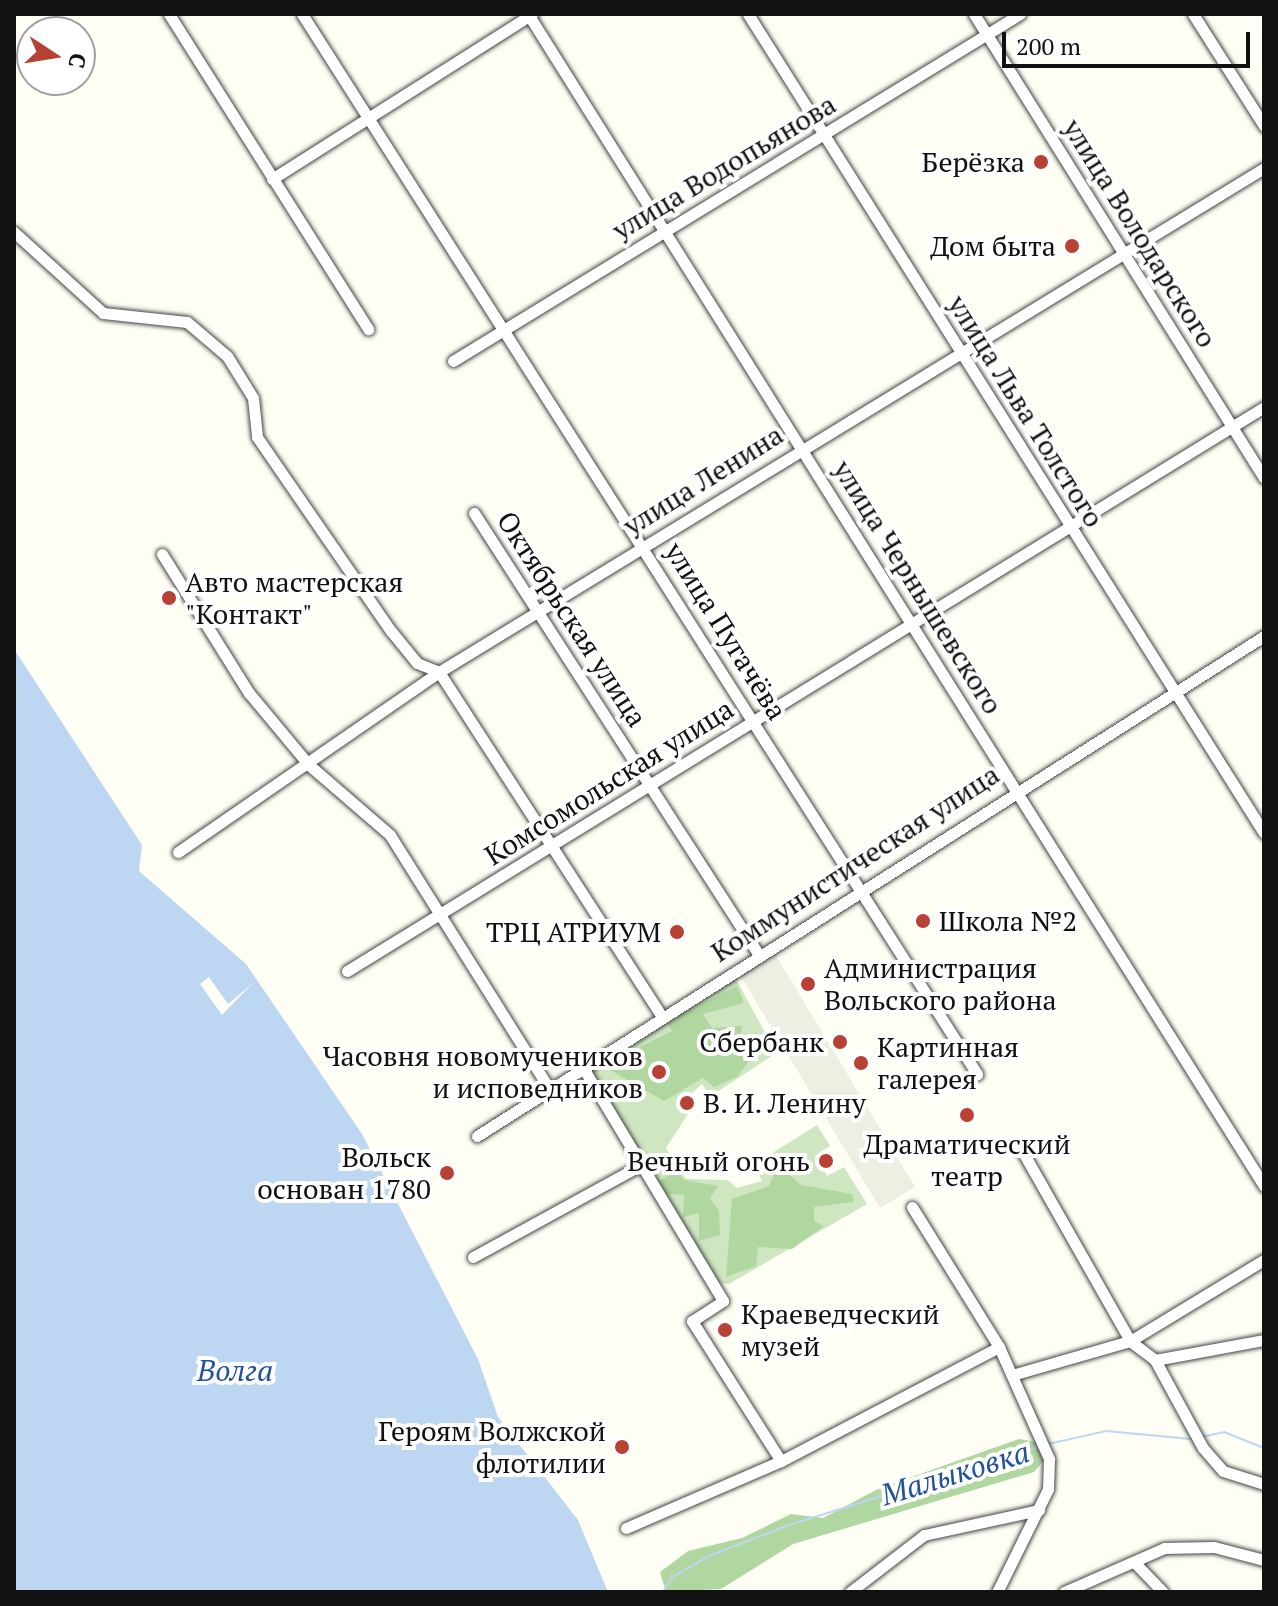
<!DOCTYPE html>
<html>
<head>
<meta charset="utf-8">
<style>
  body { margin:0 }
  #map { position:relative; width:1278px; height:1606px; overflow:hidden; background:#fefef5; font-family:"PT Serif",serif }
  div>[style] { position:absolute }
  .green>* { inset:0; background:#cee7c0 }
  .forest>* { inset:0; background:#b0d7a0 }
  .plaza>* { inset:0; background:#efeee3; transform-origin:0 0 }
  .water>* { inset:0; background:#bdd6f2 }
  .pier>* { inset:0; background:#fefef5 }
  .stream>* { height:2px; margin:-1px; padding:0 1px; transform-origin:1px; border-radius:1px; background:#bdd6f2 }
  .roads { filter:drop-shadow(0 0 2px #444) drop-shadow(0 0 2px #444) }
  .minor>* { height:11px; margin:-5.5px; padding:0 5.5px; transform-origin:5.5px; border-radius:5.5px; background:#fff }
  .dots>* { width:22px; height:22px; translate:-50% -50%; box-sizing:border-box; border:4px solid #fff; border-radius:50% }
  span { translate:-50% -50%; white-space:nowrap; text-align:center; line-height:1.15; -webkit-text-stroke:8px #fff; paint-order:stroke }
  .poi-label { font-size:28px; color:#111 }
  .right { translate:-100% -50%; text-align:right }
  .left { translate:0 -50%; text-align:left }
  .street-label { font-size:28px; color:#111 }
  .water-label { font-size:30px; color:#22529a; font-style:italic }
  .frame { position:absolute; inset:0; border:16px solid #111; pointer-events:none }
  .north { position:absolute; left:16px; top:16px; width:80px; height:80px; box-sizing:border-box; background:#fff; border:2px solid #a0a0a0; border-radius:50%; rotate:102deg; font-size:22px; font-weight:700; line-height:32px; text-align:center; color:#111 }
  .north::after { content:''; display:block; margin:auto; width:28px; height:36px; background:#b74132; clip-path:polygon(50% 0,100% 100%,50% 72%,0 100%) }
  .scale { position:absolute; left:1002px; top:32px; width:248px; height:36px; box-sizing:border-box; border:4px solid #111; border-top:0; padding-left:10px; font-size:24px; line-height:28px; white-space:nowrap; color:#111; -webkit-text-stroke:6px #fff; paint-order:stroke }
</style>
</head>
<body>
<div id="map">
  <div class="green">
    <i style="clip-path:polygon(736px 979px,776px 1053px,711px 1096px,702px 1084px,682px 1102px,688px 1114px,666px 1148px,686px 1179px,728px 1180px,737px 1188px,762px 1181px,755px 1164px,817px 1125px,830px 1146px,815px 1156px,827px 1176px,844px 1167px,867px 1204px,729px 1284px,719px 1283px,589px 1073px)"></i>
  </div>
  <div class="forest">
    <i style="clip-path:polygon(737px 986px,744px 1003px,703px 1014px,712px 1028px,742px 1026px,739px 1046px,749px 1061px,737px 1077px,714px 1087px,703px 1078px,664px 1101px,610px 1070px,611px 1062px,672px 1031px,668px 1024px,679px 1016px)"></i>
    <i style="clip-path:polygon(778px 1165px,801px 1185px,852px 1194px,854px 1202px,814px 1207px,814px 1221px,824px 1226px,792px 1249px,758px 1247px,756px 1266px,726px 1277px,732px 1199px,769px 1186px)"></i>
    <i style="clip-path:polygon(677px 1169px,684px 1180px,718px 1186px,710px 1198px,719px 1211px,720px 1235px,699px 1241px,699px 1213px,683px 1217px,684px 1195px,667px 1194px,660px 1181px)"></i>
    <i style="clip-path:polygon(1019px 1439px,1037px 1442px,1044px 1460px,1034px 1472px,793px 1544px,721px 1589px,666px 1592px,660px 1572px,688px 1551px,742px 1538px,791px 1514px,823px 1518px,878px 1489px)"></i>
  </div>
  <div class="plaza">
    <i style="left:771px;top:947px;width:280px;height:41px;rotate:59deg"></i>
  </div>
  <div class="water">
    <i style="clip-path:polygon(14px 649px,142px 845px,139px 871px,246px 964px,362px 1134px,478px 1359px,498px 1417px,578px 1520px,608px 1592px,14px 1592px)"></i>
  </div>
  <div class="pier">
    <i style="clip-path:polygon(209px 977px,228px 1004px,253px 983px,222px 1015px,200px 984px)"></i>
  </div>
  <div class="stream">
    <i style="left:1201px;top:1437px;width:24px;rotate:-12deg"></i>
    <i style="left:1224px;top:1432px;width:43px;rotate:21.8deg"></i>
    <i style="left:1048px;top:1444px;width:59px;rotate:-12.6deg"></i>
    <i style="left:1106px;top:1431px;width:85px;rotate:5.4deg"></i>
    <i style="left:663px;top:1592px;width:16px;rotate:-60deg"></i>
    <i style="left:671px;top:1578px;width:44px;rotate:-30.1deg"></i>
    <i style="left:709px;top:1556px;width:86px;rotate:-21.2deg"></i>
    <i style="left:789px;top:1525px;width:261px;rotate:-17.4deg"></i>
  </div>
  <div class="roads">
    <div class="minor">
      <i style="left:169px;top:14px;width:373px;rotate:57.7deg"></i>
      <i style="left:302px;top:14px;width:1257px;rotate:57.51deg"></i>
      <i style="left:528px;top:14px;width:1384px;rotate:57.87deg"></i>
      <i style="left:748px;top:14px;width:968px;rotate:57.79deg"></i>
      <i style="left:974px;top:14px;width:547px;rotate:57.99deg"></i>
      <i style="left:1193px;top:14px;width:133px;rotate:57.6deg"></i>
      <i style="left:272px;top:179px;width:308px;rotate:-32.4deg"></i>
      <i style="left:14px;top:232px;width:120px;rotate:42.3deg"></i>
      <i style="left:103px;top:313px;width:84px;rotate:6.1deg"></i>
      <i style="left:187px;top:322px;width:52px;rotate:40.4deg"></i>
      <i style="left:227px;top:356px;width:49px;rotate:58.2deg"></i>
      <i style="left:253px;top:398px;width:39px;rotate:84deg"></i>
      <i style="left:257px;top:437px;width:236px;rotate:55.4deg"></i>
      <i style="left:391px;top:631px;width:41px;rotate:50.9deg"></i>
      <i style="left:417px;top:663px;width:24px;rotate:22deg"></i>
      <i style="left:439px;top:672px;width:409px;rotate:57.1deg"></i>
      <i style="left:453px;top:361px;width:665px;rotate:-31.47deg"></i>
      <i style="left:474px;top:513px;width:526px;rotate:57.19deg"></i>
      <i style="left:162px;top:554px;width:164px;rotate:58deg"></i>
      <i style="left:249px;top:693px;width:94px;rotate:50.2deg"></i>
      <i style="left:309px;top:765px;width:107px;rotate:40.8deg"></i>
      <i style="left:390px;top:835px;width:299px;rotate:57.9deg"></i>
      <i style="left:178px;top:852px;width:317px;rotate:-34.6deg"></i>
      <i style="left:439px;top:672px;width:967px;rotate:-31.42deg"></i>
      <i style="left:347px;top:971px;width:1077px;rotate:-31.59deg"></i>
      <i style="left:582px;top:1066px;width:274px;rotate:59deg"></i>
      <i style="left:723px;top:1301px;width:37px;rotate:147deg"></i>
      <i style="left:692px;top:1321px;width:166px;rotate:57.6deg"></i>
      <i style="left:477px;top:1136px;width:932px;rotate:-32.43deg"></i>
      <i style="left:1020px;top:1147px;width:223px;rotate:60.4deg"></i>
      <i style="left:1130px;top:1341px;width:31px;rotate:37deg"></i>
      <i style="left:1155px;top:1360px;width:100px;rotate:61.4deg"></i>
      <i style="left:1203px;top:1448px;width:30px;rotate:49deg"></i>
      <i style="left:1223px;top:1471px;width:43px;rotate:17.6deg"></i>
      <i style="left:912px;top:1207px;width:165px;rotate:58.1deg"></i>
      <i style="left:999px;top:1347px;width:123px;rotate:65.9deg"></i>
      <i style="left:1049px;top:1459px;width:30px;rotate:92deg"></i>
      <i style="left:1048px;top:1489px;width:115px;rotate:116.3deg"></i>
      <i style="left:473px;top:1257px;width:192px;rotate:-28.7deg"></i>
      <i style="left:1155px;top:1360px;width:111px;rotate:-10.4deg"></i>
      <i style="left:1012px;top:1375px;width:123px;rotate:-16.1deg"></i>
      <i style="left:1130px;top:1341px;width:157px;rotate:-31.2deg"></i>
      <i style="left:626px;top:1528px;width:169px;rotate:-23.4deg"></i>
      <i style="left:781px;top:1461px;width:246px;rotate:-27.6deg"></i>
      <i style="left:1135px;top:1563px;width:40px;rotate:46deg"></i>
      <i style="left:850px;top:1592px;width:93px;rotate:-37.6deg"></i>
      <i style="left:924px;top:1535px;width:118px;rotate:-12.3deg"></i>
      <i style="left:1064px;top:1592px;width:109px;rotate:-23.7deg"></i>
      <i style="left:1164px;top:1548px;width:50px;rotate:-1.1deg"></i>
      <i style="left:1214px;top:1547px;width:52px;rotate:14.6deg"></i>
    </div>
  </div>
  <div class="dots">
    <i style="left:1041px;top:162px;background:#b74132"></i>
    <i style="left:1072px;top:246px;background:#b74132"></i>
    <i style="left:169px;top:598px;background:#b74132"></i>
    <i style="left:923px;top:921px;background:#b74132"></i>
    <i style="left:677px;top:932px;background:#b74132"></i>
    <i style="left:808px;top:984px;background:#b74132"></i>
    <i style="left:840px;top:1042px;background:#b74132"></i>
    <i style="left:861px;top:1063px;background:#b74132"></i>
    <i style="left:659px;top:1072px;background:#b74132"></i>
    <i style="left:687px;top:1103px;background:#b74132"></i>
    <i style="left:967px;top:1115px;background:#b74132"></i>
    <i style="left:826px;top:1161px;background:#b74132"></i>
    <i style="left:447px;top:1173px;background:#b74132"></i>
    <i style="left:725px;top:1330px;background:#b74132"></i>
    <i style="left:622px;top:1447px;background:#b74132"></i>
  </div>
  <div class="poi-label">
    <span class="right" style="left:1025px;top:162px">Берёзка</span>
    <span class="right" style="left:1056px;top:246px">Дом быта</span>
    <span class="left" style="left:185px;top:598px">Авто мастерская<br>"Контакт"</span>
    <span class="left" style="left:939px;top:921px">Школа №2</span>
    <span class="right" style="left:661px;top:932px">ТРЦ АТРИУМ</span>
    <span class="left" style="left:824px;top:984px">Администрация<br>Вольского района</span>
    <span class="right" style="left:824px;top:1042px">Сбербанк</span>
    <span class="left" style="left:877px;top:1063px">Картинная<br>галерея</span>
    <span class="right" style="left:643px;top:1072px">Часовня новомучеников<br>и исповедников</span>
    <span class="left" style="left:703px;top:1103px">В. И. Ленину</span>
    <span style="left:967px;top:1160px">Драматический<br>театр</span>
    <span class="right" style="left:431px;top:1173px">Вольск<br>основан 1780</span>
    <span class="right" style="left:810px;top:1161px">Вечный огонь</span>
    <span class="left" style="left:741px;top:1330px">Краеведческий<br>музей</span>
    <span class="right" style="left:606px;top:1447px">Героям Волжской<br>флотилии</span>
  </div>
  <div class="street-label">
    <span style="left:724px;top:167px;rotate:-31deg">улица Водопьянова</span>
    <span style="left:1140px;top:233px;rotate:58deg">улица Володарского</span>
    <span style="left:1026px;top:411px;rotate:58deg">улица Льва Толстого</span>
    <span style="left:703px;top:480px;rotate:-32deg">улица Ленина</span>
    <span style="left:918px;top:587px;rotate:58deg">улица Чернышевского</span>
    <span style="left:572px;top:619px;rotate:57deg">Октябрьская улица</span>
    <span style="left:726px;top:631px;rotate:58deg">улица Пугачёва</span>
    <span style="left:609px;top:782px;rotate:-32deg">Комсомольская улица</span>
    <span style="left:855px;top:863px;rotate:-33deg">Коммунистическая улица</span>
  </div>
  <div class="water-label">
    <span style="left:235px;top:1370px">Волга</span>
    <span style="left:955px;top:1473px;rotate:-17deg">Малыковка</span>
  </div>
  <div class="frame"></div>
  <div class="north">С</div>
  <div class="scale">200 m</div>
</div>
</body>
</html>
